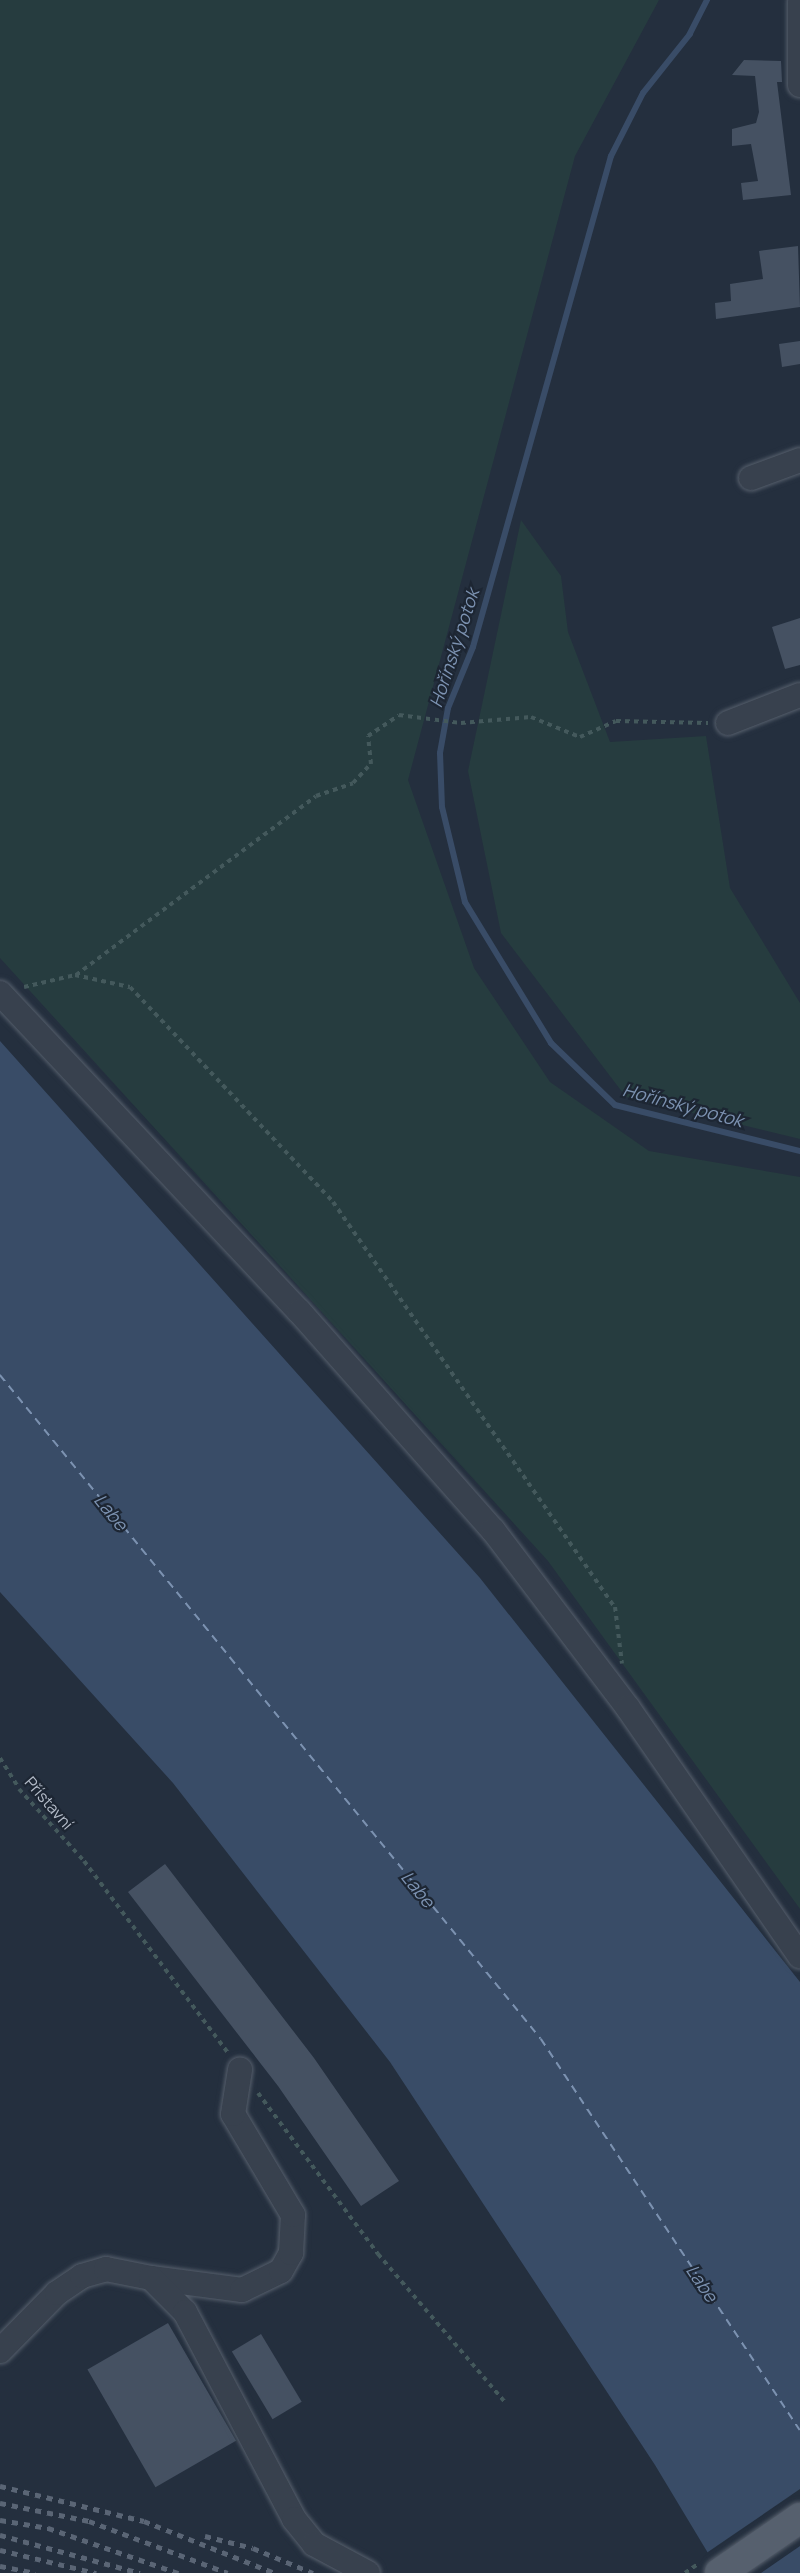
<!DOCTYPE html>
<html>
<head>
<meta charset="utf-8">
<style>
  body { margin:0 }
  #map { position:relative; width:800px; height:2573px; overflow:hidden; background:#242f3e; font-family:Manrope,sans-serif }
  div>[style] { position:absolute }
  .green>* { inset:0; background:#263c3f }
  .water>* { inset:0; background:#394c67 }
  .pier>* { inset:0; background:#242f3e }
  .stream>* { height:6px; margin:-3px; padding:0 3px; transform-origin:3px; border-radius:3px; background:#394c67 }
  .ferry>* { height:1.5px; margin-top:-0.75px; transform-origin:0; background:repeating-linear-gradient(90deg,#7c92b1 0 8px,transparent 0 14px) }
  .building>* { inset:0; background:#455162; transform-origin:0 0 }
  .path>* { height:4px; margin-top:-2px; transform-origin:0; background:repeating-linear-gradient(90deg,#44595c 0 4.5px,transparent 0 9px) }
  .roads { filter:drop-shadow(0 0 2px #565f6c) drop-shadow(0 0 2px #565f6c) }
  .minor>* { height:24px; margin:-12px; padding:0 12px; transform-origin:12px; border-radius:12px; background:#38414e }
  .major>* { height:30px; margin:-15px; padding:0 15px; transform-origin:15px; border-radius:15px; background:#56606e }
  .rail>* { height:4.5px; margin-top:-2.25px; transform-origin:0; background:repeating-linear-gradient(90deg,#5a6575 0 6px,transparent 0 12px) }
  span { translate:-50% -50%; white-space:nowrap; text-align:center; line-height:1.15; -webkit-text-stroke:4.5px #1d2633; paint-order:stroke }
  .street-label { font-size:16px; color:#b4bcc9 }
  .water-label { font-size:18px; color:#7c92b1; font-style:italic }
</style>
</head>
<body>
<div id="map">
  <div class="green">
    <i style="clip-path:polygon(0 0,659px 0,575px 156px,408px 780px,474px 968px,550px 1082px,649px 1151px,800px 1177px,800px 1909px,548px 1561px,0 958px)"></i>
    <i style="clip-path:polygon(521px 520px,561px 576px,568px 632px,610px 742px,706px 736px,730px 888px,800px 1003px,800px 1139px,626px 1097px,501px 933px,468px 771px)"></i>
  </div>
  <div class="water">
    <i style="clip-path:polygon(0 1041px,480px 1578px,800px 1982px,800px 2573px,720px 2573px,655px 2465px,390px 2062px,173px 1783px,0 1592px)"></i>
  </div>
  <div class="pier">
    <i style="clip-path:polygon(800px 2489px,800px 2546px,761px 2573px,716px 2573px,705px 2554px)"></i>
  </div>
  <div class="stream">
    <i style="left:707px;top:0;width:38px;rotate:117deg"></i>
    <i style="left:690px;top:34px;width:75px;rotate:128.5deg"></i>
    <i style="left:643px;top:93px;width:71px;rotate:116.9deg"></i>
    <i style="left:611px;top:156px;width:510px;rotate:105.7deg"></i>
    <i style="left:473px;top:647px;width:66px;rotate:112.3deg"></i>
    <i style="left:448px;top:708px;width:46px;rotate:100.1deg"></i>
    <i style="left:440px;top:753px;width:54px;rotate:87.9deg"></i>
    <i style="left:442px;top:807px;width:98px;rotate:76.4deg"></i>
    <i style="left:465px;top:902px;width:165px;rotate:58.6deg"></i>
    <i style="left:551px;top:1043px;width:89px;rotate:44.1deg"></i>
    <i style="left:615px;top:1105px;width:191px;rotate:14deg"></i>
  </div>
  <div class="ferry">
    <i style="left:0;top:1375px;width:856px;rotate:50.83deg"></i>
    <i style="left:541px;top:2039px;width:469px;rotate:56.5deg"></i>
  </div>
  <div class="building">
    <i style="clip-path:polygon(744px 60px,781px 61px,782px 82px,777px 82px,791px 195px,743px 200px,741px 183px,758px 181px,751px 144px,732px 146px,732px 129px,756px 123px,759px 112px,755px 76px,732px 75px)"></i>
    <i style="clip-path:polygon(798px 246px,800px 307px,716px 319px,715px 303px,731px 301px,730px 284px,763px 279px,759px 251px)"></i>
    <i style="clip-path:polygon(800px 341px,800px 364px,782px 367px,779px 344px)"></i>
    <i style="clip-path:polygon(800px 618px,800px 665px,785px 669px,772px 627px)"></i>
    <i style="clip-path:polygon(165px 1864px,314px 2058px,399px 2181px,361px 2206px,278px 2086px,128px 1892px)"></i>
    <i style="left:168px;top:2323px;width:136px;height:93px;rotate:60deg"></i>
    <i style="left:261px;top:2334px;width:79px;height:34px;rotate:59deg"></i>
  </div>
  <div class="path">
    <i style="left:76px;top:975px;width:299px;rotate:-36.7deg"></i>
    <i style="left:316px;top:796px;width:39px;rotate:-19deg"></i>
    <i style="left:353px;top:783px;width:26px;rotate:-47deg"></i>
    <i style="left:371px;top:764px;width:28px;rotate:-96deg"></i>
    <i style="left:368px;top:736px;width:37px;rotate:-34deg"></i>
    <i style="left:399px;top:715px;width:63px;rotate:7.4deg"></i>
    <i style="left:461px;top:723px;width:70px;rotate:-4.9deg"></i>
    <i style="left:531px;top:717px;width:53px;rotate:22.2deg"></i>
    <i style="left:580px;top:737px;width:39px;rotate:-24deg"></i>
    <i style="left:616px;top:721px;width:92px;rotate:1.2deg"></i>
    <i style="left:24px;top:987px;width:52px;rotate:-13.2deg"></i>
    <i style="left:75px;top:975px;width:56px;rotate:12.3deg"></i>
    <i style="left:130px;top:987px;width:296px;rotate:46.6deg"></i>
    <i style="left:333px;top:1202px;width:494px;rotate:55.2deg"></i>
    <i style="left:615px;top:1607px;width:57px;rotate:83deg"></i>
    <i style="left:0;top:1758px;width:36px;rotate:58deg"></i>
    <i style="left:19px;top:1789px;width:97px;rotate:47.9deg"></i>
    <i style="left:84px;top:1861px;width:240px;rotate:53.1deg"></i>
    <i style="left:258px;top:2093px;width:201px;rotate:53.3deg"></i>
    <i style="left:378px;top:2254px;width:194px;rotate:49.4deg"></i>
    <i style="left:685px;top:2573px;width:16px;rotate:-35deg"></i>
  </div>
  <div class="roads">
    <div class="minor">
      <i style="left:800px;top:2px;width:83px;rotate:90deg"></i>
      <i style="left:751px;top:478px;width:52px;rotate:-20.2deg"></i>
      <i style="left:728px;top:723px;width:77px;rotate:-21.3deg"></i>
      <i style="left:0;top:993px;width:436px;rotate:46.8deg"></i>
      <i style="left:299px;top:1311px;width:293px;rotate:48.5deg"></i>
      <i style="left:493px;top:1530px;width:223px;rotate:52.8deg"></i>
      <i style="left:628px;top:1708px;width:302px;rotate:55.3deg"></i>
      <i style="left:151px;top:2278px;width:92px;rotate:7.5deg"></i>
      <i style="left:242px;top:2290px;width:43px;rotate:-26deg"></i>
      <i style="left:281px;top:2271px;width:21px;rotate:-61deg"></i>
      <i style="left:291px;top:2253px;width:38px;rotate:-87deg"></i>
      <i style="left:293px;top:2215px;width:117px;rotate:-120.7deg"></i>
      <i style="left:233px;top:2114px;width:45px;rotate:-81deg"></i>
      <i style="left:0;top:2351px;width:81px;rotate:-45.5deg"></i>
      <i style="left:57px;top:2293px;width:30px;rotate:-34deg"></i>
      <i style="left:82px;top:2276px;width:25px;rotate:-16deg"></i>
      <i style="left:106px;top:2269px;width:46px;rotate:11.3deg"></i>
      <i style="left:151px;top:2278px;width:48px;rotate:45deg"></i>
      <i style="left:185px;top:2312px;width:234px;rotate:62.2deg"></i>
      <i style="left:294px;top:2519px;width:32px;rotate:51deg"></i>
      <i style="left:314px;top:2544px;width:61px;rotate:28.2deg"></i>
    </div>
    <div class="major">
      <i style="left:720px;top:2573px;width:97px;rotate:-34.5deg"></i>
    </div>
  </div>
  <div class="rail">
    <i style="left:0;top:2486px;width:148px;rotate:13.7deg"></i>
    <i style="left:144px;top:2521px;width:141px;rotate:21.7deg"></i>
    <i style="left:0;top:2503px;width:91px;rotate:11.4deg"></i>
    <i style="left:89px;top:2521px;width:148px;rotate:20.5deg"></i>
    <i style="left:0;top:2520px;width:49px;rotate:9.5deg"></i>
    <i style="left:48px;top:2528px;width:138px;rotate:19.1deg"></i>
    <i style="left:0;top:2535px;width:145px;rotate:15.2deg"></i>
    <i style="left:205px;top:2536px;width:49px;rotate:14deg"></i>
    <i style="left:253px;top:2548px;width:65px;rotate:22.6deg"></i>
    <i style="left:0;top:2550px;width:99px;rotate:13.5deg"></i>
    <i style="left:0;top:2566px;width:36px;rotate:11deg"></i>
  </div>
  <div class="street-label">
    <span style="left:49px;top:1803px;rotate:49deg">Přístavní</span>
  </div>
  <div class="water-label">
    <span style="left:454px;top:648px;rotate:-72deg">Hořínský potok</span>
    <span style="left:683px;top:1105px;rotate:15deg">Hořínský potok</span>
    <span style="left:111px;top:1512px;rotate:51deg">Labe</span>
    <span style="left:418px;top:1889px;rotate:51deg">Labe</span>
    <span style="left:702px;top:2283px;rotate:56deg">Labe</span>
  </div>
</div>
</body>
</html>
